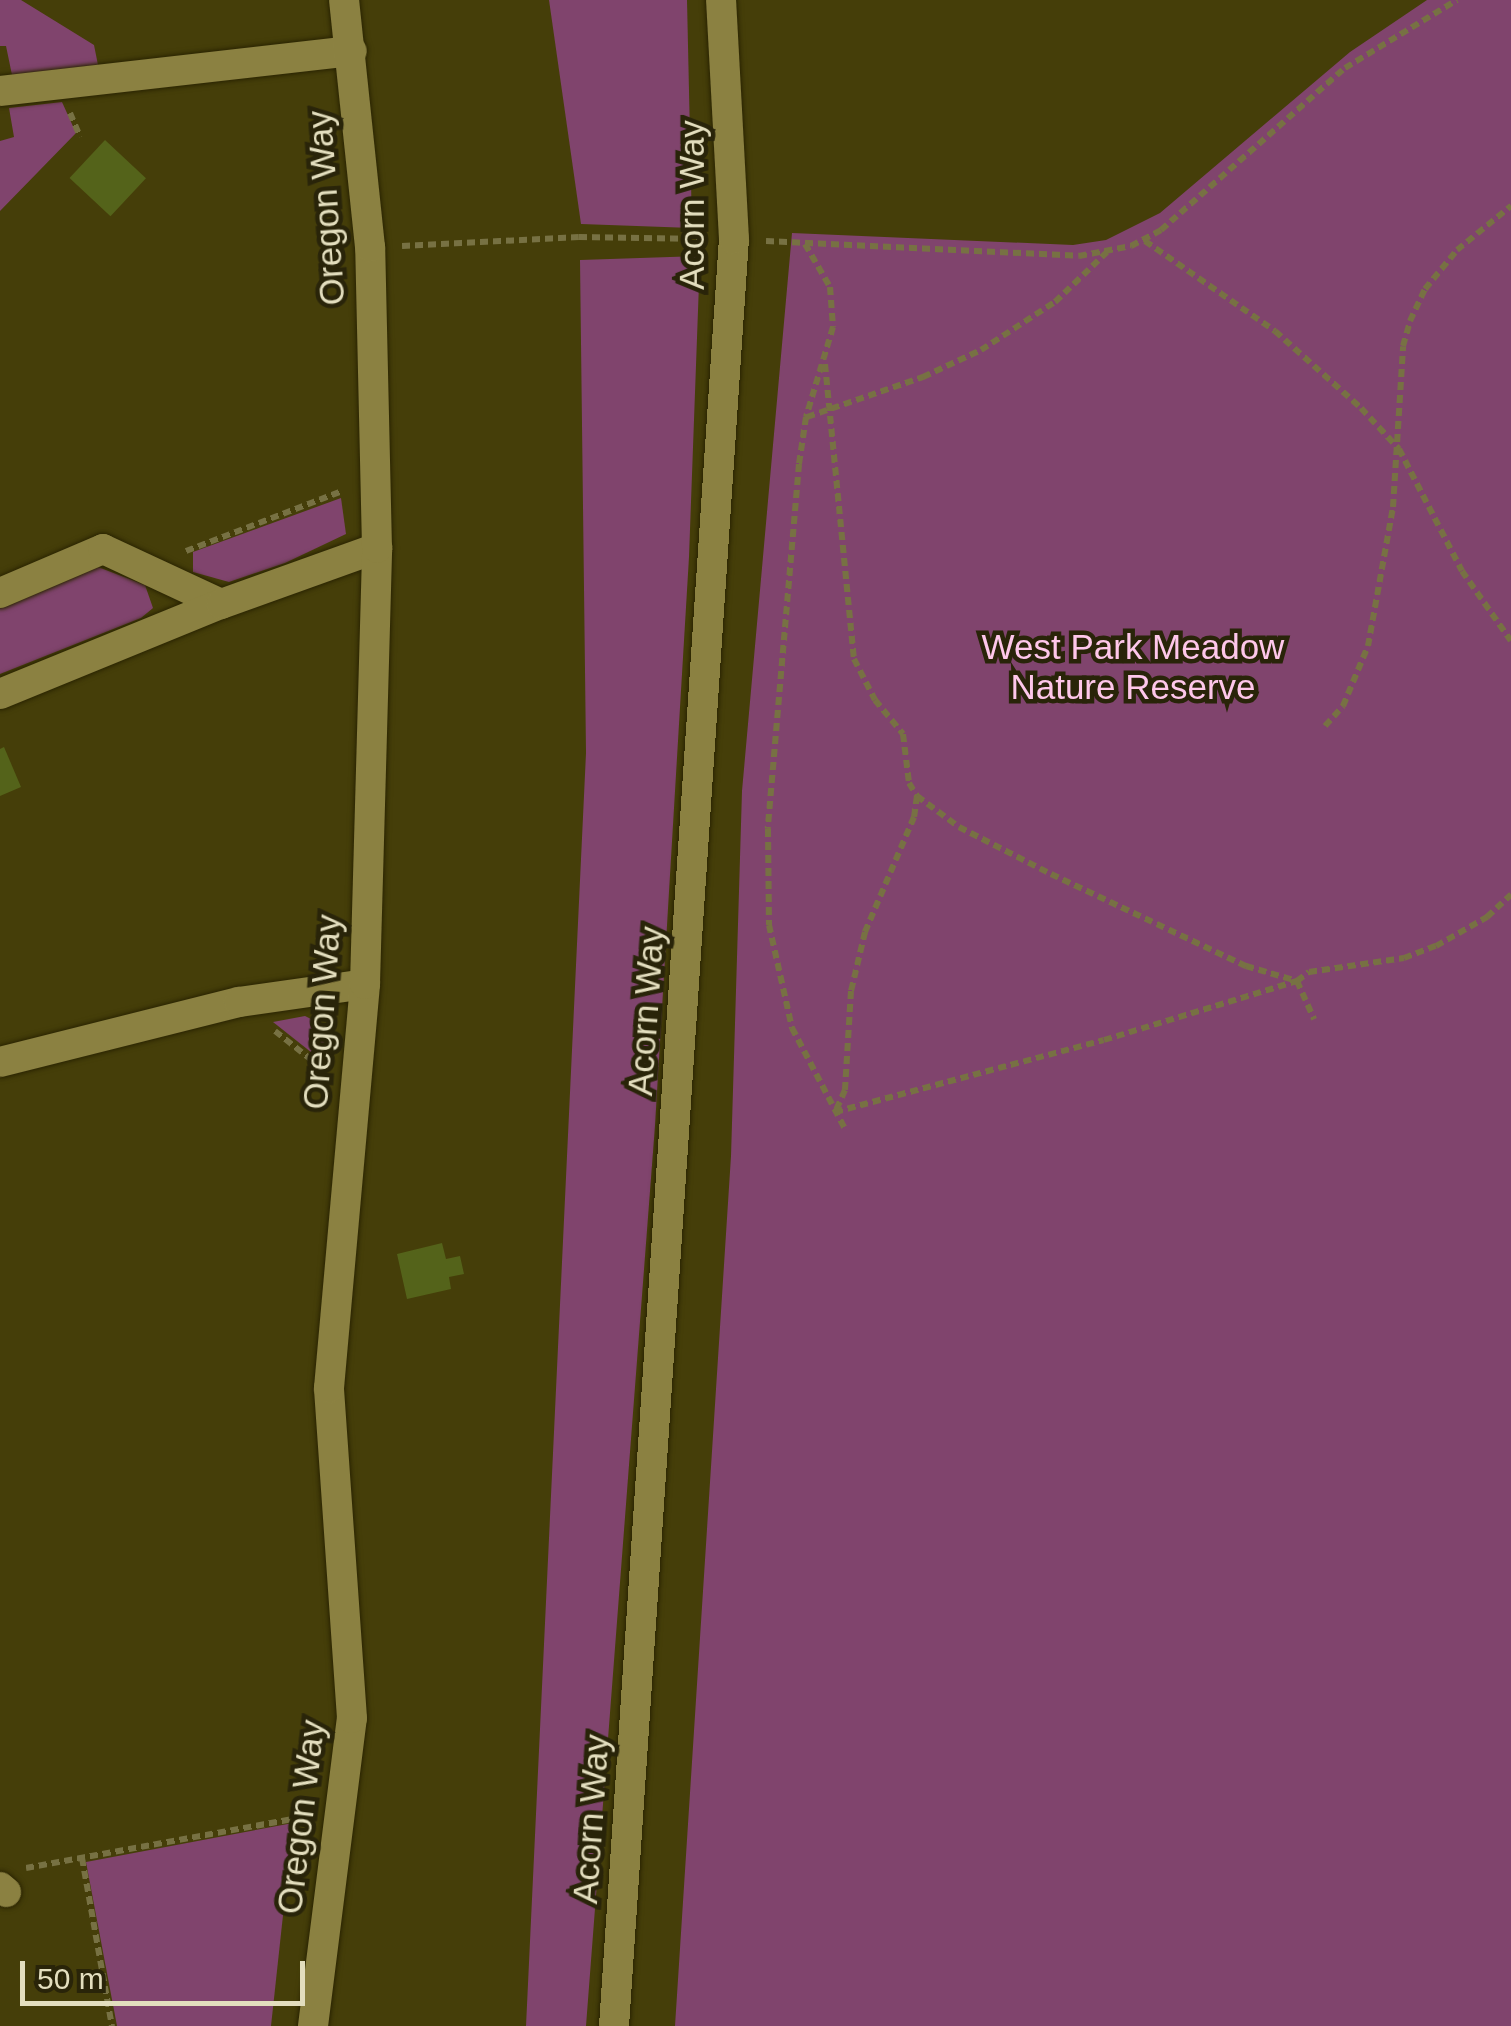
<!DOCTYPE html>
<html>
<head>
<meta charset="utf-8">
<style>
  body { margin:0 }
  #map { position:relative; width:1511px; height:2026px; overflow:hidden; background:#453e09; font-family:Helvetica,sans-serif }
  div>[style] { position:absolute }
  .green>* { inset:0; background:#80446d }
  .building>* { inset:0; background:#54631a; transform-origin:0 0 }
  .path>* { height:6px; margin-top:-3px; transform-origin:0; background:repeating-linear-gradient(90deg,#777143 0 8px,transparent 0 13px) }
  .roads { filter:drop-shadow(0 0 2px #2a2402) drop-shadow(0 0 2px #2a2402) }
  .street>* { height:30px; margin:-15px; padding:0 15px; transform-origin:15px; border-radius:15px; background:#8b8141 }
  .secondary>* { height:30px; margin:-15px; padding:0 15px; transform-origin:15px; border-radius:15px; background:#8b8141 }
  span { translate:-50% -50%; white-space:nowrap; text-align:center; line-height:1.15; -webkit-text-stroke:9px #292409; paint-order:stroke }
  .street-label { font-size:35px; color:#e3debe }
  .park-label { font-size:35px; color:#fec7ea }
  .scale { position:absolute; left:20px; top:1961px; width:285px; height:45px; box-sizing:border-box; border:5px solid #e3debe; border-top:0; padding-left:12px; font-size:30px; line-height:35px; white-space:nowrap; color:#e3debe; -webkit-text-stroke:8px #292409; paint-order:stroke }
</style>
</head>
<body>
<div id="map">
  <div class="green">
    <i style="clip-path:polygon(0 0,21px 0,94px 45px,98px 65px,12px 75px,6px 46px,0 46px)"></i>
    <i style="clip-path:polygon(549px 0,687px 0,692px 228px,581px 224px)"></i>
    <i style="clip-path:polygon(1427px 0,1511px 0,1511px 2026px,675px 2026px,731px 1156px,742px 791px,792px 233px,1073px 245px,1106px 240px,1160px 213px,1350px 52px)"></i>
    <i style="clip-path:polygon(62px 102px,76px 133px,0 211px,0 141px,14px 137px,9px 108px)"></i>
    <i style="clip-path:polygon(700px 256px,689px 557px,655px 1126px,586px 2026px,526px 2026px,586px 753px,580px 260px)"></i>
    <i style="clip-path:polygon(341px 498px,346px 534px,285px 563px,229px 582px,193px 572px,193px 552px)"></i>
    <i style="clip-path:polygon(98px 567px,145px 585px,153px 608px,141px 618px,0 674px,0 605px)"></i>
    <i style="clip-path:polygon(305px 1016px,325px 1026px,329px 1035px,326px 1064px,273px 1022px)"></i>
    <i style="clip-path:polygon(293px 1823px,271px 2026px,117px 2026px,86px 1862px)"></i>
  </div>
  <div class="building">
    <i style="left:105px;top:140px;width:56px;height:52px;rotate:43deg"></i>
    <i style="clip-path:polygon(4px 747px,21px 787px,0 796px,0 749px)"></i>
    <i style="clip-path:polygon(442px 1243px,446px 1259px,460px 1256px,464px 1274px,449px 1277px,451px 1289px,407px 1299px,397px 1254px)"></i>
  </div>
  <div class="path">
    <i style="left:70px;top:113px;width:26px;rotate:67deg"></i>
    <i style="left:766px;top:241px;width:313px;rotate:2.7deg"></i>
    <i style="left:1079px;top:256px;width:53px;rotate:-10.9deg"></i>
    <i style="left:1131px;top:246px;width:34px;rotate:-28deg"></i>
    <i style="left:1161px;top:230px;width:245px;rotate:-41.4deg"></i>
    <i style="left:1345px;top:68px;width:131px;rotate:-31.3deg"></i>
    <i style="left:1145px;top:241px;width:158px;rotate:34.7deg"></i>
    <i style="left:1275px;top:331px;width:115px;rotate:41.8deg"></i>
    <i style="left:1361px;top:408px;width:56px;rotate:47.2deg"></i>
    <i style="left:1399px;top:449px;width:137px;rotate:62.7deg"></i>
    <i style="left:1462px;top:571px;width:85px;rotate:55deg"></i>
    <i style="left:805px;top:244px;width:50px;rotate:59.8deg"></i>
    <i style="left:830px;top:287px;width:40px;rotate:85.7deg"></i>
    <i style="left:833px;top:327px;width:94px;rotate:106.7deg"></i>
    <i style="left:806px;top:417px;width:48px;rotate:98.5deg"></i>
    <i style="left:799px;top:464px;width:366px;rotate:94.9deg"></i>
    <i style="left:768px;top:829px;width:96px;rotate:89.4deg"></i>
    <i style="left:769px;top:925px;width:106px;rotate:77.4deg"></i>
    <i style="left:792px;top:1028px;width:116px;rotate:62.3deg"></i>
    <i style="left:402px;top:246px;width:177px;rotate:-2.9deg"></i>
    <i style="left:579px;top:237px;width:125px;rotate:0.9deg"></i>
    <i style="left:825px;top:364px;width:296px;rotate:84.4deg"></i>
    <i style="left:854px;top:659px;width:46px;rotate:62.9deg"></i>
    <i style="left:875px;top:700px;width:44px;rotate:50.5deg"></i>
    <i style="left:903px;top:734px;width:49px;rotate:83deg"></i>
    <i style="left:909px;top:783px;width:15px;rotate:58deg"></i>
    <i style="left:917px;top:796px;width:21px;rotate:98deg"></i>
    <i style="left:914px;top:817px;width:125px;rotate:113.1deg"></i>
    <i style="left:865px;top:932px;width:61px;rotate:103.3deg"></i>
    <i style="left:851px;top:991px;width:99px;rotate:93.5deg"></i>
    <i style="left:845px;top:1090px;width:24px;rotate:114deg"></i>
    <i style="left:835px;top:1112px;width:278px;rotate:-15deg"></i>
    <i style="left:1104px;top:1040px;width:202px;rotate:-17deg"></i>
    <i style="left:1297px;top:981px;width:42px;rotate:65.9deg"></i>
    <i style="left:807px;top:417px;width:123px;rotate:-19deg"></i>
    <i style="left:923px;top:377px;width:64px;rotate:-25deg"></i>
    <i style="left:981px;top:350px;width:88px;rotate:-33deg"></i>
    <i style="left:1055px;top:302px;width:72px;rotate:-43.9deg"></i>
    <i style="left:186px;top:551px;width:167px;rotate:-21deg"></i>
    <i style="left:1325px;top:726px;width:27px;rotate:-48deg"></i>
    <i style="left:1343px;top:706px;width:65px;rotate:-67.4deg"></i>
    <i style="left:1368px;top:646px;width:141px;rotate:-79.8deg"></i>
    <i style="left:1393px;top:507px;width:161px;rotate:-86.4deg"></i>
    <i style="left:1403px;top:346px;width:26px;rotate:-74deg"></i>
    <i style="left:1410px;top:321px;width:35px;rotate:-65deg"></i>
    <i style="left:1425px;top:289px;width:50px;rotate:-50.6deg"></i>
    <i style="left:1457px;top:250px;width:70px;rotate:-39.2deg"></i>
    <i style="left:917px;top:796px;width:52px;rotate:36.4deg"></i>
    <i style="left:959px;top:827px;width:103px;rotate:27.1deg"></i>
    <i style="left:1051px;top:874px;width:216px;rotate:25.3deg"></i>
    <i style="left:1246px;top:966px;width:53px;rotate:16.4deg"></i>
    <i style="left:1297px;top:981px;width:15px;rotate:-37deg"></i>
    <i style="left:1309px;top:972px;width:96px;rotate:-8.4deg"></i>
    <i style="left:1404px;top:958px;width:34px;rotate:-21deg"></i>
    <i style="left:1436px;top:946px;width:59px;rotate:-29.6deg"></i>
    <i style="left:1487px;top:917px;width:33px;rotate:-43deg"></i>
    <i style="left:275px;top:1031px;width:63px;rotate:38.5deg"></i>
    <i style="left:82px;top:1858px;width:171px;rotate:79.9deg"></i>
    <i style="left:26px;top:1868px;width:288px;rotate:-10.4deg"></i>
  </div>
  <div class="roads">
    <div class="street">
      <i style="left:0;top:91px;width:354px;rotate:-6.5deg"></i>
      <i style="left:0;top:593px;width:112px;rotate:-23.1deg"></i>
      <i style="left:103px;top:549px;width:130px;rotate:25deg"></i>
      <i style="left:0;top:694px;width:239px;rotate:-22.2deg"></i>
      <i style="left:221px;top:604px;width:166px;rotate:-19.7deg"></i>
      <i style="left:0;top:1062px;width:246px;rotate:-14.1deg"></i>
      <i style="left:239px;top:1002px;width:127px;rotate:-8.1deg"></i>
      <i style="left:0;top:1887px;width:8px;rotate:40deg"></i>
      <i style="left:313px;top:2026px;width:310px;rotate:-82.8deg"></i>
      <i style="left:352px;top:1718px;width:331px;rotate:-94deg"></i>
      <i style="left:329px;top:1388px;width:406px;rotate:-84.9deg"></i>
      <i style="left:365px;top:984px;width:436px;rotate:-88.4deg"></i>
      <i style="left:377px;top:548px;width:301px;rotate:-91.3deg"></i>
      <i style="left:370px;top:247px;width:248px;rotate:-96deg"></i>
    </div>
    <div class="secondary">
      <i style="left:614px;top:2026px;width:1791px;rotate:-86.16deg"></i>
      <i style="left:734px;top:239px;width:239px;rotate:-93.1deg"></i>
    </div>
  </div>
  <div class="street-label">
    <span style="left:692px;top:205px;rotate:-90deg">Acorn Way</span>
    <span style="left:326px;top:208px;rotate:-94deg">Oregon Way</span>
    <span style="left:646px;top:1011px;rotate:-86deg">Acorn Way</span>
    <span style="left:322px;top:1012px;rotate:-86deg">Oregon Way</span>
    <span style="left:301px;top:1817px;rotate:-83deg">Oregon Way</span>
    <span style="left:591px;top:1819px;rotate:-86deg">Acorn Way</span>
  </div>
  <div class="park-label">
    <span style="left:1133px;top:667px">West Park Meadow<br>Nature Reserve</span>
  </div>
  <div class="scale">50 m</div>
</div>
</body>
</html>
